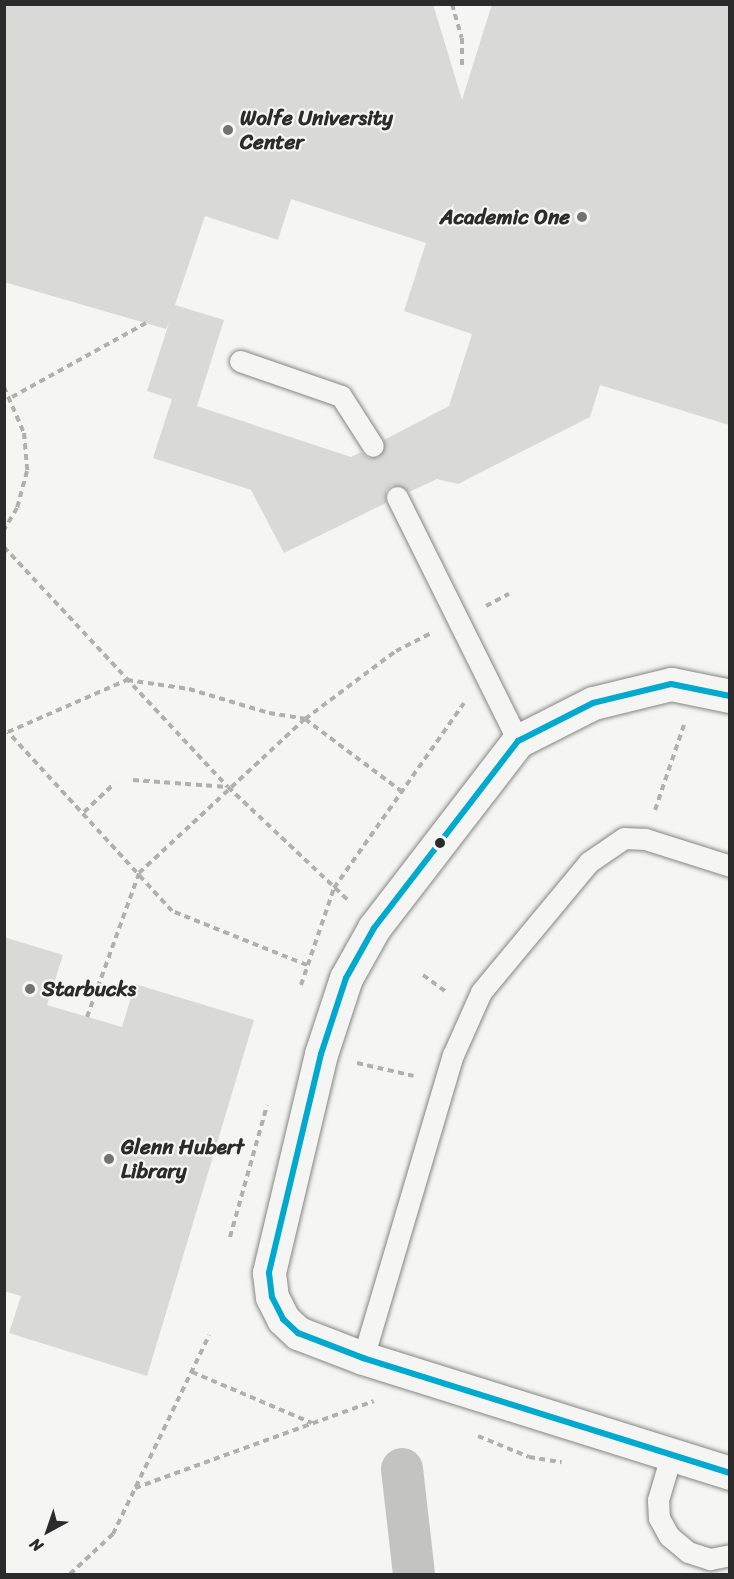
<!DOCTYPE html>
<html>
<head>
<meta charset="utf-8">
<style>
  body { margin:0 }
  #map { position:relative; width:734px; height:1579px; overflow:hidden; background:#f5f5f3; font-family:Sriracha,sans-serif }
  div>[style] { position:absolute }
  .canal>* { height:42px; margin:-21px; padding:0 21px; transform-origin:21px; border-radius:21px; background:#c3c3c1 }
  .building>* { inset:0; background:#d9d9d8 }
  .path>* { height:4px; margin-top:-2px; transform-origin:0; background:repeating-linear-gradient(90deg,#b0b0af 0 6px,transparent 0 10.5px) }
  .roads { filter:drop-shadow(0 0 2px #868685) drop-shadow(0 0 2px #868685) }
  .service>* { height:21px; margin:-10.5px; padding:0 10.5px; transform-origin:10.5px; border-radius:10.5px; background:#f5f5f3 }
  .minor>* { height:33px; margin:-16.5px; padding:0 16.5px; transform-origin:16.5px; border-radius:16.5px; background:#f5f5f3 }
  .bus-1>* { height:6px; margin:-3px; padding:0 3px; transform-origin:3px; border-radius:3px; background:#00a9ce }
  .dots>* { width:16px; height:16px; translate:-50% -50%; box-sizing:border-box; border:3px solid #f6f6f2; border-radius:50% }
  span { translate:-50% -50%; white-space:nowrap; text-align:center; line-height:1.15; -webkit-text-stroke:4.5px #f6f6f2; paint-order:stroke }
  .poi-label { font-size:21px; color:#2b2b2b; font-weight:700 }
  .left { translate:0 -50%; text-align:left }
  .right { translate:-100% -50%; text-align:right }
  .frame { position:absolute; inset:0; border:6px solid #2b2b2b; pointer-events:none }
  .north { position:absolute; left:18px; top:1501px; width:60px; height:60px; -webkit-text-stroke:4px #f6f6f2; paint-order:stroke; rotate:220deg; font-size:16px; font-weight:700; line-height:24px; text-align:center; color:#2b2b2b }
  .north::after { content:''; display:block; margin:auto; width:21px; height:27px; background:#2b2b2b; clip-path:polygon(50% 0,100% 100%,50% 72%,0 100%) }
</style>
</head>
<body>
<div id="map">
  <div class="canal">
    <i style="left:402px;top:1469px;width:106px;rotate:83.5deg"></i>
  </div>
  <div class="building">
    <i style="clip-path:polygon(evenodd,4px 4px,433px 4px,462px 100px,492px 4px,729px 4px,729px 425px,600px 385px,590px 417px,458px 484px,437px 479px,409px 492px,392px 485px,386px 490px,386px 503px,284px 553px,251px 490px,153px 458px,172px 399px,147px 391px,169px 323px,166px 329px,4px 282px,4px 4px,291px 199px,426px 243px,404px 311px,472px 334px,449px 406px,384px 440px,379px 457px,368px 458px,361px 452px,351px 457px,197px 406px,224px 320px,175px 305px,205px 216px,278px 240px,291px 199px)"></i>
    <i style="clip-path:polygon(4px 937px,63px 955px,47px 1005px,122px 1027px,135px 984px,254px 1020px,147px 1376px,9px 1333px,21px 1296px,4px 1291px)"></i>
  </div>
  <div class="path">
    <i style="left:452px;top:4px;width:35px;rotate:74deg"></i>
    <i style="left:462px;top:38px;width:31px;rotate:90deg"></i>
    <i style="left:4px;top:387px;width:50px;rotate:66.5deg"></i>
    <i style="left:24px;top:433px;width:38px;rotate:85deg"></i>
    <i style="left:27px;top:471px;width:38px;rotate:105deg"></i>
    <i style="left:17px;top:508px;width:26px;rotate:121deg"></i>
    <i style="left:12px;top:397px;width:153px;rotate:-28.9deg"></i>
    <i style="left:4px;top:547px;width:328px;rotate:47deg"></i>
    <i style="left:228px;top:787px;width:166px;rotate:43.3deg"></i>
    <i style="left:486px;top:606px;width:26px;rotate:-28deg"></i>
    <i style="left:133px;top:780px;width:95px;rotate:4.2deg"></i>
    <i style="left:655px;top:810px;width:90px;rotate:-71.2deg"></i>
    <i style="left:84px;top:812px;width:42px;rotate:-43.1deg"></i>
    <i style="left:307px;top:965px;width:145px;rotate:-158.2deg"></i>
    <i style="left:172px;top:911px;width:243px;rotate:-132.5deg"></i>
    <i style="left:8px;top:732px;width:130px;rotate:-23.6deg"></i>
    <i style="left:127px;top:680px;width:63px;rotate:8.3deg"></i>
    <i style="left:189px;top:689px;width:84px;rotate:16.7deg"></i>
    <i style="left:269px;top:713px;width:36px;rotate:9deg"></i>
    <i style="left:305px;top:719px;width:119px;rotate:36.8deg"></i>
    <i style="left:423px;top:975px;width:29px;rotate:36deg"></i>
    <i style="left:301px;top:985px;width:102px;rotate:-71.2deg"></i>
    <i style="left:334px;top:888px;width:226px;rotate:-54.9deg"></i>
    <i style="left:87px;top:1017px;width:153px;rotate:-70.1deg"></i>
    <i style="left:139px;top:873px;width:226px;rotate:-42.9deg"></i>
    <i style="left:305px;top:719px;width:114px;rotate:-36.8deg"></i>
    <i style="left:396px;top:651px;width:38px;rotate:-27deg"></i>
    <i style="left:357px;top:1063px;width:58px;rotate:12.8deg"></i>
    <i style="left:230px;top:1237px;width:137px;rotate:-74.3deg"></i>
    <i style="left:192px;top:1372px;width:130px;rotate:23deg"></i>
    <i style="left:478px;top:1436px;width:55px;rotate:22.4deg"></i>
    <i style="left:529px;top:1457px;width:33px;rotate:9deg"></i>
    <i style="left:135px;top:1488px;width:254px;rotate:-20deg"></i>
    <i style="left:70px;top:1574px;width:59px;rotate:-42.9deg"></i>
    <i style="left:113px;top:1534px;width:221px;rotate:-64.2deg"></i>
  </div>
  <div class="roads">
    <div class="service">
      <i style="left:240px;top:361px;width:107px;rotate:19.1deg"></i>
      <i style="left:341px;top:396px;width:59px;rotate:57.4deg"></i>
      <i style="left:397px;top:497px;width:272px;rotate:63.6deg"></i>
      <i style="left:363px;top:1358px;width:316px;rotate:-73.5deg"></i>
      <i style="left:453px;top:1055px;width:69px;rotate:-66deg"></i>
      <i style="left:481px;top:992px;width:169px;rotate:-50.3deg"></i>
      <i style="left:589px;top:862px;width:42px;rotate:-34.4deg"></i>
      <i style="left:624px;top:838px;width:21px;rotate:3deg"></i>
      <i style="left:645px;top:839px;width:89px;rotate:17.6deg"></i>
      <i style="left:671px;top:1456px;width:46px;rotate:106.5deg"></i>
      <i style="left:658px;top:1500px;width:18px;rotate:87deg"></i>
      <i style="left:659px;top:1518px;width:21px;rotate:61deg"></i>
      <i style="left:669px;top:1536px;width:25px;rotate:40deg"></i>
      <i style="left:688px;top:1552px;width:23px;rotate:18deg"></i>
      <i style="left:710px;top:1559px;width:20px;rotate:-11deg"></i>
    </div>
    <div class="minor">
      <i style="left:730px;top:696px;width:60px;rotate:-168.5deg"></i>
      <i style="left:671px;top:684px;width:80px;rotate:166.3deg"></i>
      <i style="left:593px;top:703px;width:84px;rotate:153.1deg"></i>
      <i style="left:518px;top:741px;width:236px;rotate:127.6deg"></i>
      <i style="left:374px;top:928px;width:57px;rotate:119.2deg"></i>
      <i style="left:346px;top:978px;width:80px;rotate:108.2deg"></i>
      <i style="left:321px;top:1054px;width:225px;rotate:103.4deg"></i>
      <i style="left:269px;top:1273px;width:24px;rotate:83deg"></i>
      <i style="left:272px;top:1297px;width:25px;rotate:63deg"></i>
      <i style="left:283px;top:1319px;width:21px;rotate:43deg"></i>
      <i style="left:298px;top:1333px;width:70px;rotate:21deg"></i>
      <i style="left:363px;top:1358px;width:385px;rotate:17.4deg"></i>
    </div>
  </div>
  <div class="bus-1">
    <i style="left:730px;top:696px;width:60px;rotate:-168.5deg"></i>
    <i style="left:671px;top:684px;width:80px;rotate:166.3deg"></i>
    <i style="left:593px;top:703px;width:84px;rotate:153.1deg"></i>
    <i style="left:518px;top:741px;width:236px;rotate:127.6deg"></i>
    <i style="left:374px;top:928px;width:57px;rotate:119.2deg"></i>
    <i style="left:346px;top:978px;width:80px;rotate:108.2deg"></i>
    <i style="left:321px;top:1054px;width:225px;rotate:103.4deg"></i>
    <i style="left:269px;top:1273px;width:24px;rotate:83deg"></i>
    <i style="left:272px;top:1297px;width:25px;rotate:63deg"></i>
    <i style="left:283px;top:1319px;width:21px;rotate:43deg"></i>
    <i style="left:298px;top:1333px;width:70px;rotate:21deg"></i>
    <i style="left:363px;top:1358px;width:385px;rotate:17.4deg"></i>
  </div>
  <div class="dots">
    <i style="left:228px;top:130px;background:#727271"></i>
    <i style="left:582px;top:217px;background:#727271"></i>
    <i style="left:440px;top:843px;background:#2b2b2b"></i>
    <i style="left:30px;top:989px;background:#727271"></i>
    <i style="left:109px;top:1159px;background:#727271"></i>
  </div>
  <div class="poi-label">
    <span class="left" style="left:240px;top:130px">Wolfe University<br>Center</span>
    <span class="right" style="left:570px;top:217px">Academic One</span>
    <span class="left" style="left:42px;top:989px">Starbucks</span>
    <span class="left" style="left:121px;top:1159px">Glenn Hubert<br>Library</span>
  </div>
  <div class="frame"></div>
  <div class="north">N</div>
</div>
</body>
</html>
